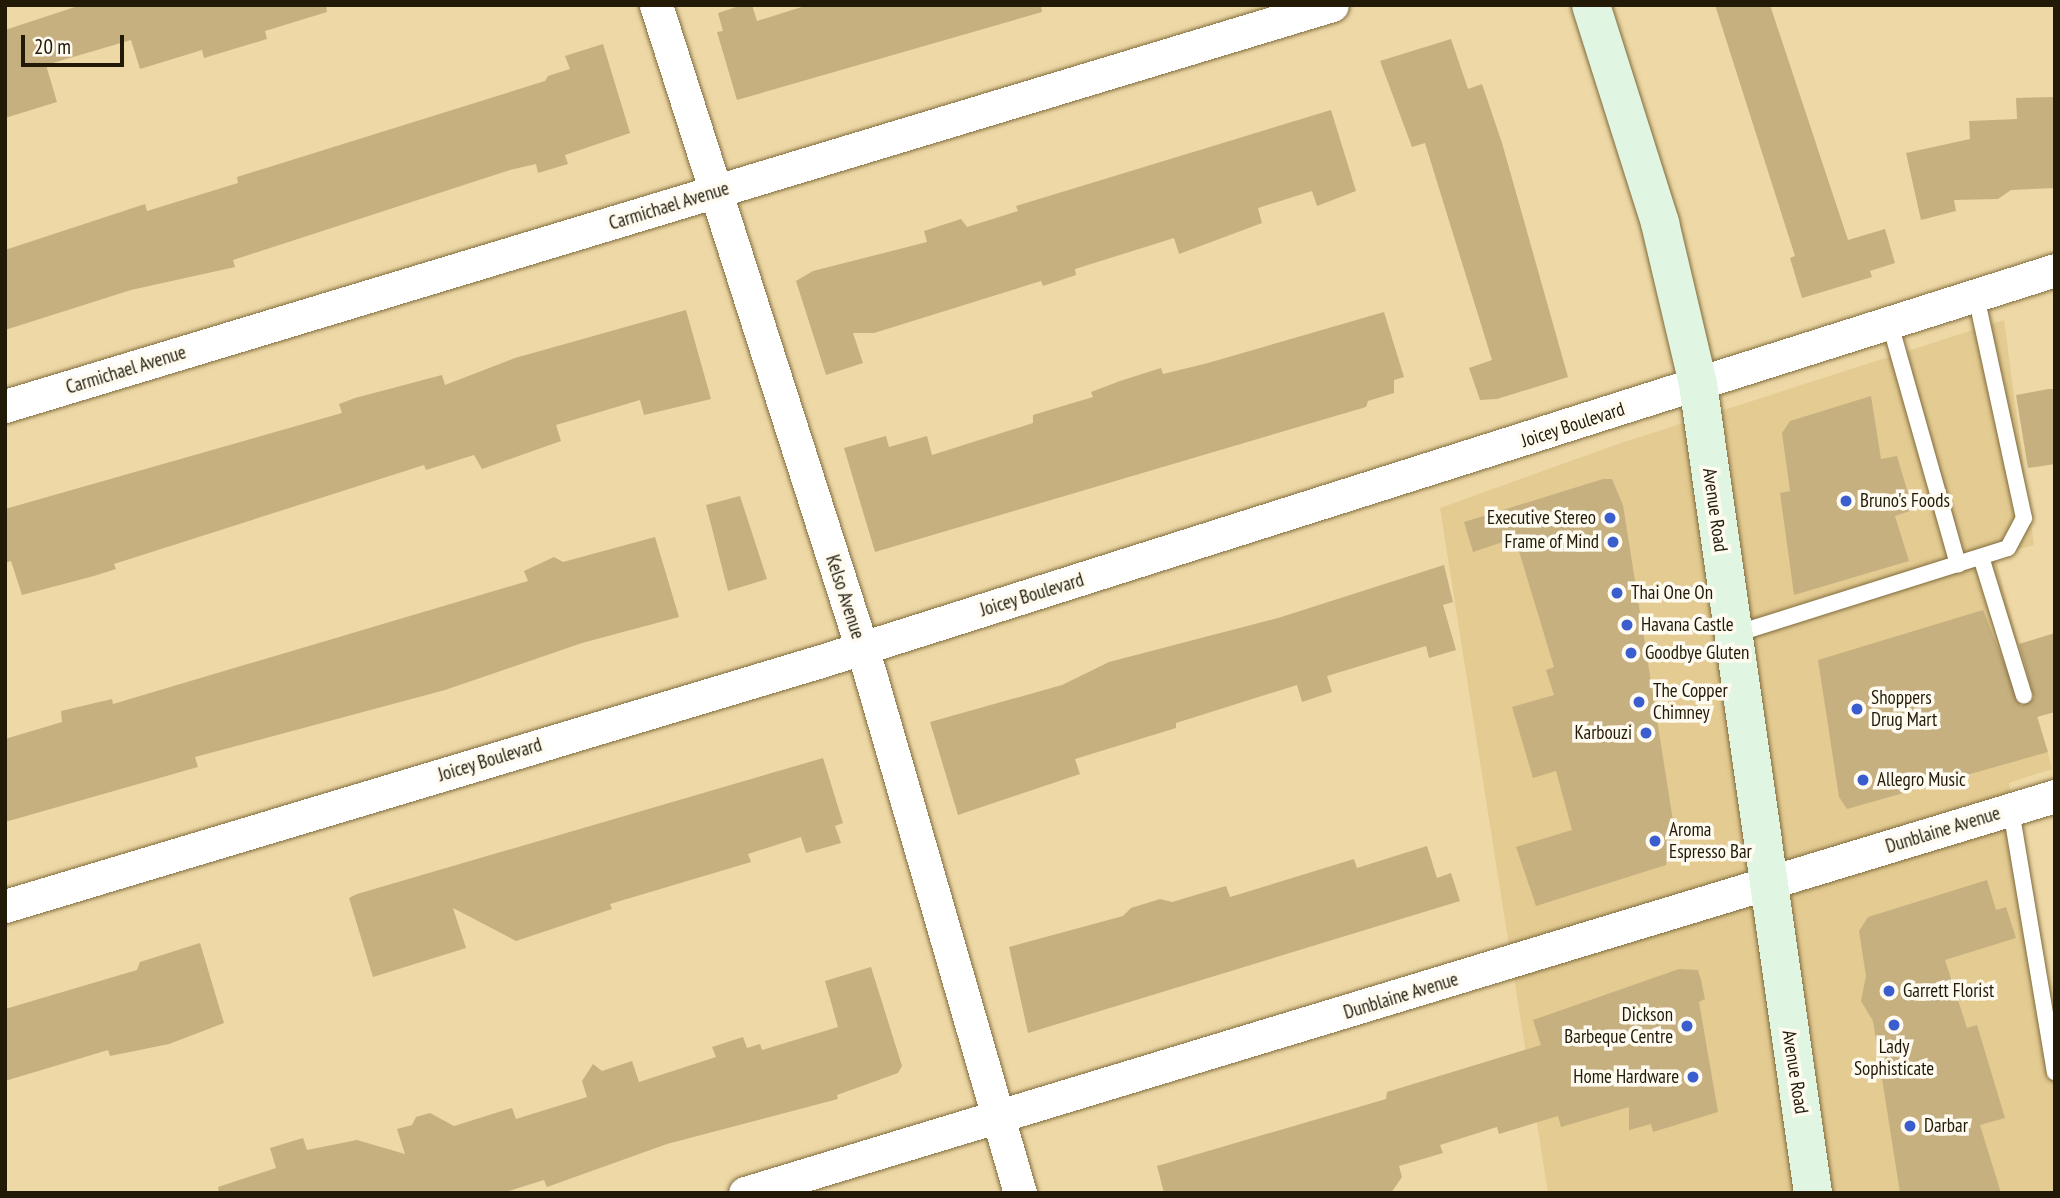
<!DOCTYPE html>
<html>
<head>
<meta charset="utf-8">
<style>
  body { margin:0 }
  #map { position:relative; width:2060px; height:1198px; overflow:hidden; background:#eed8a6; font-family:"PT Sans Narrow",sans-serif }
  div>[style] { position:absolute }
  .built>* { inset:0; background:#e4cb92 }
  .building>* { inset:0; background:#c6b080 }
  .roads { filter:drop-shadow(0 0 2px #7f6b3c) drop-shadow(0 0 2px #7f6b3c) }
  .service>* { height:16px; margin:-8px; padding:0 8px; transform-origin:8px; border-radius:8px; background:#fff }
  .minor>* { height:33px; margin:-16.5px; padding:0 16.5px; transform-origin:16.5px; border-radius:16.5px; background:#fff }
  .secondary>* { height:38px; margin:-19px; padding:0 19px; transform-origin:19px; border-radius:19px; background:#e1f5e3 }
  .dots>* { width:19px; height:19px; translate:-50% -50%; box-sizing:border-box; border:4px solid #fffbf1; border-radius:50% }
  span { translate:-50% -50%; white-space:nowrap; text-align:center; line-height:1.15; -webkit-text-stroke:7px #fffbf1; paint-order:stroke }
  .street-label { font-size:19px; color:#221a07 }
  .poi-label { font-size:19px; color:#221a07 }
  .left { translate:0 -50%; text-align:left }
  .right { translate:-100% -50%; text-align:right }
  .frame { position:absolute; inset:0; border:7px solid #221a07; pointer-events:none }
  .scale { position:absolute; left:21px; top:35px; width:103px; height:32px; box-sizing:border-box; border:4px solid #221a07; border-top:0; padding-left:9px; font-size:21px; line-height:24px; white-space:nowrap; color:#221a07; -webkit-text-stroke:5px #fffbf1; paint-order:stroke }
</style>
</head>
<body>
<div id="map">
  <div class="built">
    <i style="clip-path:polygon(2004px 320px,2034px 545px,1995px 556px,2052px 769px,2009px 783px,2055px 1073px,2055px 1193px,1548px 1193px,1440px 508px,1618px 444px)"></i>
  </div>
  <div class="building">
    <i style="clip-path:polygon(81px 5px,326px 5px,327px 12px,265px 31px,267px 39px,204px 58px,202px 50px,140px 69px,131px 40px,46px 65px,57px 102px,5px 118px,5px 30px)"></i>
    <i style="clip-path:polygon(742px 5px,752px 5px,757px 21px,808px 5px,1041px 5px,1042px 12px,737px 100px,717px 32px,723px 31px,718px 13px)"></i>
    <i style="clip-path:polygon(1715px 5px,1770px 5px,1848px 240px,1885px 229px,1895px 263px,1870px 271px,1872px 277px,1802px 298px,1790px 258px,1795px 256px)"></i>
    <i style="clip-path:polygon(1451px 39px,1468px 89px,1482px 84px,1502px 143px,1568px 377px,1497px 399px,1480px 400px,1469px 368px,1492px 360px,1425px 143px,1412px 147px,1380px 61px)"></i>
    <i style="clip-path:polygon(603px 44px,630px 133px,565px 155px,568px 164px,538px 173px,536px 164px,510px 170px,233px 260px,235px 267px,131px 290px,5px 330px,5px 250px,145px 204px,147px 211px,238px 183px,237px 177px,545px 81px,548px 76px,570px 69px,565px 56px)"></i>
    <i style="clip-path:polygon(2055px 97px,2055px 188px,2011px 190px,1998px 199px,1954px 200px,1956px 211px,1921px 220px,1906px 153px,1970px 139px,1969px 121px,2017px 119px,2016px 98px)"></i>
    <i style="clip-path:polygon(1331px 110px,1356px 191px,1317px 206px,1312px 191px,1258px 208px,1262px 223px,1179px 254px,1174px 238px,1075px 269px,1076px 275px,1043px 286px,1041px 281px,874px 333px,853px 333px,863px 363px,826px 375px,796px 281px,813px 271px,927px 242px,924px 231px,961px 219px,967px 227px,1018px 211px,1016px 206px)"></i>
    <i style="clip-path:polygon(686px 310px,711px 399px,644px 415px,640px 400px,556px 425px,561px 441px,482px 469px,474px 455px,426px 470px,424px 465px,114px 564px,116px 569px,94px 576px,22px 595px,11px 561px,5px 563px,5px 509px,342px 413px,339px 404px,355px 398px,442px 375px,445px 385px,515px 358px)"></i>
    <i style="clip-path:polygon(1384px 312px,1404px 377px,1394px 380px,1394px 393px,1368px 401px,1366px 407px,875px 552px,844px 448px,886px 436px,889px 447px,927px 436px,932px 455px,1033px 423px,1033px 415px,1093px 397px,1091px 392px,1120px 381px,1161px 368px,1163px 374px,1208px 363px)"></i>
    <i style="clip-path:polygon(2049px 389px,2055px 389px,2055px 464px,2028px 468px,2016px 395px)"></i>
    <i style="clip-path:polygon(1871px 396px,1881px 459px,1897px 456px,1913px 510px,1895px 516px,1909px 561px,1794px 595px,1780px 493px,1790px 491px,1782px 433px,1790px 421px)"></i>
    <i style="clip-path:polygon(1603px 479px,1612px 479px,1623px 505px,1674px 827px,1666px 865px,1536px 906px,1516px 847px,1572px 830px,1556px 771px,1533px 778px,1512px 707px,1554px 695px,1546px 670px,1554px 667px,1515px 538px,1473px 552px,1464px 522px)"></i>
    <i style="clip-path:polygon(740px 496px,767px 579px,728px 591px,706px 505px)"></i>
    <i style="clip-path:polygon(655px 537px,679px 617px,582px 643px,445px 690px,195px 757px,198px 767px,5px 822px,5px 739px,62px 722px,61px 711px,112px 699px,113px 704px,528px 581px,524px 571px,554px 557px,563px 562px)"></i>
    <i style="clip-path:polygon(1444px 565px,1453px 602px,1443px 605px,1456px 650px,1429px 658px,1426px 646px,1327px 676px,1332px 692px,1302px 702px,1297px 685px,1176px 723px,1176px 728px,1075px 759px,1080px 774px,958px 815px,930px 722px,1062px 685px,1109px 662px,1278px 618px)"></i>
    <i style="clip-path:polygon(1983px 610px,2021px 706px,2034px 698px,2019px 644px,2055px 633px,2055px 712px,2037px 717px,2048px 752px,1847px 809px,1839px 797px,1818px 660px)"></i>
    <i style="clip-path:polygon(823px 758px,843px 823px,835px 826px,841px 843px,806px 853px,801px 837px,748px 854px,751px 862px,610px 904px,612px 909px,516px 941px,453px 908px,466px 948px,373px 977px,349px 898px,357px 894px)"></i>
    <i style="clip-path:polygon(1427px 846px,1437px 878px,1451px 873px,1460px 901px,1028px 1033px,1009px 947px,1123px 916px,1131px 908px,1160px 899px,1172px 902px,1226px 886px,1230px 897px,1354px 859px,1357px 868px)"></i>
    <i style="clip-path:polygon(1987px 880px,1996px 910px,2006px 907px,2016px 938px,1945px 960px,1967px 1028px,1977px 1025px,2005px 1118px,1980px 1125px,2001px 1193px,1900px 1193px,1873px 1021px,1861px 1001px,1866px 976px,1859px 931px,1868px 917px)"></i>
    <i style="clip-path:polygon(200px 943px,224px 1023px,169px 1044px,110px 1056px,108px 1050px,5px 1081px,5px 1009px,137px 970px,140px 962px)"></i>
    <i style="clip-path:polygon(871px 967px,902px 1066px,898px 1073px,837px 1095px,838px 1099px,667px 1144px,547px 1187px,544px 1180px,502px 1193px,219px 1193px,218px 1187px,276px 1168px,270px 1148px,303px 1138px,307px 1150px,357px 1140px,405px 1154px,397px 1129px,412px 1125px,416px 1117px,430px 1113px,454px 1126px,512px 1108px,516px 1119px,587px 1097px,582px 1081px,593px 1064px,602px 1071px,632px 1061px,639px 1082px,716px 1057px,712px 1047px,743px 1037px,747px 1048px,760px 1044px,762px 1050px,838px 1027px,825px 981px)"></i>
    <i style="clip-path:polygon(1679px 969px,1698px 970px,1701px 980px,1705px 999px,1699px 1002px,1718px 1112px,1653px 1132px,1651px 1124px,1629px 1130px,1629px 1107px,1561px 1127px,1558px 1116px,1499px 1134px,1497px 1127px,1440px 1145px,1443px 1153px,1399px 1166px,1402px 1177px,1391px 1193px,1164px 1193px,1157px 1166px,1386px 1099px,1387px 1092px,1541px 1045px,1533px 1020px)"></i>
  </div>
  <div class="roads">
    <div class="service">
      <i style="left:1890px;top:324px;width:250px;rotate:74.2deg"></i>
      <i style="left:1981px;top:557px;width:145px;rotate:72.8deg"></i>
      <i style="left:1732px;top:635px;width:289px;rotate:-17.5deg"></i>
      <i style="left:2008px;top:548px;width:34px;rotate:-62deg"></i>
      <i style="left:2024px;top:518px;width:227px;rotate:-102.2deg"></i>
      <i style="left:2011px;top:810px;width:266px;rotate:80.5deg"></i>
    </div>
    <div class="minor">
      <i style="left:656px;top:5px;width:702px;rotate:72.26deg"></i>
      <i style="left:870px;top:674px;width:540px;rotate:73.88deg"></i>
      <i style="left:5px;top:406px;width:1386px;rotate:-16.81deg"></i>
      <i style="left:5px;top:906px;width:849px;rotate:-16.71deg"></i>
      <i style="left:818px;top:662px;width:1298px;rotate:-17.58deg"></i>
      <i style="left:745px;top:1193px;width:1369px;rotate:-16.86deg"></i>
    </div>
    <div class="secondary">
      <i style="left:1591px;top:5px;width:229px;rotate:72.4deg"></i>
      <i style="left:1660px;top:223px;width:165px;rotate:76.7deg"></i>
      <i style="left:1698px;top:384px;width:817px;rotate:81.91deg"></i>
    </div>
  </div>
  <div class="dots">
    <i style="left:1846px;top:501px;background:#3b5ecf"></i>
    <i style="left:1610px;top:518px;background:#3b5ecf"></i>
    <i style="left:1613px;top:542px;background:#3b5ecf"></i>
    <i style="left:1617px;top:593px;background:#3b5ecf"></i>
    <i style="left:1627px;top:625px;background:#3b5ecf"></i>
    <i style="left:1631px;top:653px;background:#3b5ecf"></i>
    <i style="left:1639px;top:702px;background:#3b5ecf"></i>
    <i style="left:1857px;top:709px;background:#3b5ecf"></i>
    <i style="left:1646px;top:733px;background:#3b5ecf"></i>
    <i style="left:1863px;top:780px;background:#3b5ecf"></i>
    <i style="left:1655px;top:841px;background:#3b5ecf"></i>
    <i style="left:1889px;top:991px;background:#3b5ecf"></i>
    <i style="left:1894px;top:1025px;background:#3b5ecf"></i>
    <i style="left:1687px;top:1026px;background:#3b5ecf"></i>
    <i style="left:1693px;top:1077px;background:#3b5ecf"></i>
    <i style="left:1910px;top:1126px;background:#3b5ecf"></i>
  </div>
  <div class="street-label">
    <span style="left:669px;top:206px;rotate:-17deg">Carmichael Avenue</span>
    <span style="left:126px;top:370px;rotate:-17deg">Carmichael Avenue</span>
    <span style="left:1573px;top:425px;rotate:-18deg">Joicey Boulevard</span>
    <span style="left:1715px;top:510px;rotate:82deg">Avenue Road</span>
    <span style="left:1032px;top:595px;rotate:-17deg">Joicey Boulevard</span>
    <span style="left:845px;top:597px;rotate:72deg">Kelso Avenue</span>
    <span style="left:490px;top:760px;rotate:-17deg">Joicey Boulevard</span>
    <span style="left:1943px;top:830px;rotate:-17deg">Dunblaine Avenue</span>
    <span style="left:1401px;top:996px;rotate:-17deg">Dunblaine Avenue</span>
    <span style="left:1795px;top:1072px;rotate:81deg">Avenue Road</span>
  </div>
  <div class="poi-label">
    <span class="left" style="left:1860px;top:501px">Bruno's Foods</span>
    <span class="right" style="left:1596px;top:518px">Executive Stereo</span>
    <span class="right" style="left:1599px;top:542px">Frame of Mind</span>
    <span class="left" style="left:1631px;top:593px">Thai One On</span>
    <span class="left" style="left:1641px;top:625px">Havana Castle</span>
    <span class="left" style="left:1645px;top:653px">Goodbye Gluten</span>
    <span class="left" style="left:1653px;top:702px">The Copper<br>Chimney</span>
    <span class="left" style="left:1871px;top:709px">Shoppers<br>Drug Mart</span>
    <span class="right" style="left:1632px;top:733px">Karbouzi</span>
    <span class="left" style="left:1877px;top:780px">Allegro Music</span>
    <span class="left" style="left:1669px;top:841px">Aroma<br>Espresso Bar</span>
    <span class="left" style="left:1903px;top:991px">Garrett Florist</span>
    <span class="right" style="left:1673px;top:1026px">Dickson<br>Barbeque Centre</span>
    <span style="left:1894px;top:1058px">Lady<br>Sophisticate</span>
    <span class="right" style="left:1679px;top:1077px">Home Hardware</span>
    <span class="left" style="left:1924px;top:1126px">Darbar</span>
  </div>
  <div class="frame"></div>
  <div class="scale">20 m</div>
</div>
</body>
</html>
